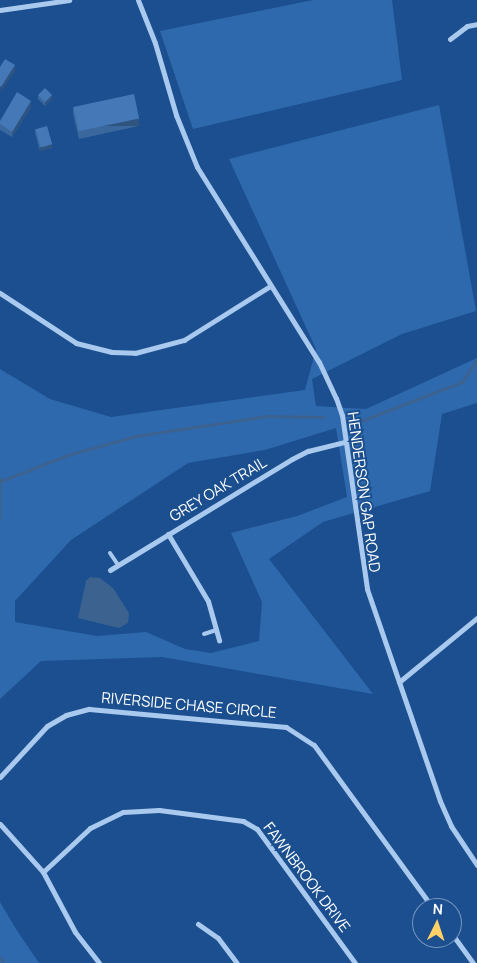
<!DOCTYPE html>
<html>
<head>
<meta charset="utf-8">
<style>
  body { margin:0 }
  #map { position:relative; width:477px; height:963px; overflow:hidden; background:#1b4f8f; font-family:Manrope,sans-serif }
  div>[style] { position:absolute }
  .green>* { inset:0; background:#2e69ad }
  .water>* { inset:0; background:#3c6290 }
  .stream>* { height:2.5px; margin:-1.25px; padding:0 1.25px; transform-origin:1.25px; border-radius:1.25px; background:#3c6290 }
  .lane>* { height:4px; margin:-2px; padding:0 2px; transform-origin:2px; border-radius:2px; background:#a9c9ee }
  .street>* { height:5px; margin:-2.5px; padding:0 2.5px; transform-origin:2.5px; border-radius:2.5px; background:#a9c9ee }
  .wall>* { inset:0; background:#3a679d }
  .shaded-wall>* { inset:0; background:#305480; transform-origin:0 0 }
  .building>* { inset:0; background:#4478b7; transform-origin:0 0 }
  span { translate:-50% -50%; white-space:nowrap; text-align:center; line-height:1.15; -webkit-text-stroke:4px #1b4f8f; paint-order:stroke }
  .street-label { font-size:15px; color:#fff }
  .north { position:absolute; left:412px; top:898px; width:50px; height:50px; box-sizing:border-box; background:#1b4f8f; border:1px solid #7695bc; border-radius:50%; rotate:4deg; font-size:14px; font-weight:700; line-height:20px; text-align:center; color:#fff }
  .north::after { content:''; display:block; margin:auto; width:18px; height:22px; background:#ffd166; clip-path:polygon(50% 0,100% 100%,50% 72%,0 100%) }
</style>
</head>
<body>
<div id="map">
  <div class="green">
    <i style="clip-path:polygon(313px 0,392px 0,402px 80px,193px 129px,160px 31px)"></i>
    <i style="clip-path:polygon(evenodd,439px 105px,476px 311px,402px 334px,312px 379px,316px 406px,366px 409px,477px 358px,477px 403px,442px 414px,430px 491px,323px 522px,269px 559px,373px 694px,162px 657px,41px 661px,0 699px,0 369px,50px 399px,111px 417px,305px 390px,316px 349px,229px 159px,439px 105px,336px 428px,347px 497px,297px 516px,231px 533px,262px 602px,259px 641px,211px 653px,185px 649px,146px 632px,97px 636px,15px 622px,15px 601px,71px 540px,188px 463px,265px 450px,336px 428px)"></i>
    <i style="clip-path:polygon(0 902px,16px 929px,39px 963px,0 963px)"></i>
  </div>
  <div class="water">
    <i style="clip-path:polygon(90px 577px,100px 578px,113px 588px,129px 613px,128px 623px,119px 628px,78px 618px,86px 581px)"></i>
  </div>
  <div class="stream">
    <i style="left:361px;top:421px;width:108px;rotate:-21.1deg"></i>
    <i style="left:462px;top:382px;width:27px;rotate:-56deg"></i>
    <i style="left:0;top:478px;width:40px;rotate:90deg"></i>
    <i style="left:1px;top:481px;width:72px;rotate:-21.2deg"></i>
    <i style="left:68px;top:455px;width:71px;rotate:-15.6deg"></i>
    <i style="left:136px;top:436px;width:132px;rotate:-8.7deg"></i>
    <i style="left:266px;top:416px;width:57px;rotate:1deg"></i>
    <i style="left:0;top:957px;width:7px;rotate:56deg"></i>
  </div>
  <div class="lane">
    <i style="left:110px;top:553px;width:14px;rotate:56deg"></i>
    <i style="left:204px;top:634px;width:13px;rotate:-18deg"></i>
  </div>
  <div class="street">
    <i style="left:138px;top:0;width:46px;rotate:68.4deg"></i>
    <i style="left:155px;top:43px;width:75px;rotate:73.7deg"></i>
    <i style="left:176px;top:115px;width:56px;rotate:68deg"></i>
    <i style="left:197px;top:167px;width:230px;rotate:58deg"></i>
    <i style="left:319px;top:362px;width:40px;rotate:65deg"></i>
    <i style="left:336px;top:398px;width:18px;rotate:71deg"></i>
    <i style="left:342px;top:415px;width:176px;rotate:81.8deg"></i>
    <i style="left:367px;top:589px;width:224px;rotate:71deg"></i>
    <i style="left:440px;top:801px;width:27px;rotate:66deg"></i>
    <i style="left:451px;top:826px;width:47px;rotate:56.3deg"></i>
    <i style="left:0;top:10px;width:70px;rotate:-8.2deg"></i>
    <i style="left:450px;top:39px;width:21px;rotate:-37deg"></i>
    <i style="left:467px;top:26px;width:10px;rotate:-11deg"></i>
    <i style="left:0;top:293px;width:91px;rotate:33.3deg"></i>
    <i style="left:76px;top:343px;width:37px;rotate:14deg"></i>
    <i style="left:112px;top:352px;width:23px;rotate:2deg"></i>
    <i style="left:135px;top:353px;width:51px;rotate:-14.9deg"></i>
    <i style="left:184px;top:340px;width:102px;rotate:-32.1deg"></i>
    <i style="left:168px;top:534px;width:78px;rotate:59.2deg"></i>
    <i style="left:208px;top:601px;width:41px;rotate:74.2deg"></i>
    <i style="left:110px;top:570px;width:213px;rotate:-31.4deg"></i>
    <i style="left:292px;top:459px;width:18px;rotate:-27deg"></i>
    <i style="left:308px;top:451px;width:38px;rotate:-14deg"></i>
    <i style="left:399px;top:682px;width:101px;rotate:-39.4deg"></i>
    <i style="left:0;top:777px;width:69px;rotate:-47.3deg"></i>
    <i style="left:47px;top:726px;width:22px;rotate:-30deg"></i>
    <i style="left:66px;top:715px;width:24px;rotate:-15deg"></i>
    <i style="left:89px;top:709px;width:198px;rotate:5.2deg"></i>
    <i style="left:286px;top:727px;width:33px;rotate:33deg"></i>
    <i style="left:314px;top:745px;width:202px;rotate:53.9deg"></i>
    <i style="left:0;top:824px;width:64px;rotate:48.1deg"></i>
    <i style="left:43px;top:872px;width:68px;rotate:61.9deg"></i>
    <i style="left:75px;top:932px;width:39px;rotate:52deg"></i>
    <i style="left:43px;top:872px;width:64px;rotate:-43.1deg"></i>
    <i style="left:90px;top:828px;width:37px;rotate:-26deg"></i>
    <i style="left:123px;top:812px;width:36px;rotate:-3deg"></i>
    <i style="left:159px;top:810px;width:85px;rotate:7.5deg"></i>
    <i style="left:243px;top:821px;width:16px;rotate:30deg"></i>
    <i style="left:257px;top:829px;width:166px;rotate:53.8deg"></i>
    <i style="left:198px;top:924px;width:24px;rotate:35deg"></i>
    <i style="left:218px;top:938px;width:31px;rotate:53deg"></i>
    <i style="left:452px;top:934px;width:36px;rotate:54deg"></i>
  </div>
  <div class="wall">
    <i style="clip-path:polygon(38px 95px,52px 99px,45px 106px,38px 99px)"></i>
    <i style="clip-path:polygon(31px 107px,12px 137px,0 130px,0 121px)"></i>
    <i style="clip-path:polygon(73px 107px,139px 126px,79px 139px,73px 114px)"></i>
    <i style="clip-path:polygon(35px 129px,52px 148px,40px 151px,35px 133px)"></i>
  </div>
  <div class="shaded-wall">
    <i style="clip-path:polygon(15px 65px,15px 71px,1px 92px,1px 87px)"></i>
    <i style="clip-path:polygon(52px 95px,52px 99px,45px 106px,45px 102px)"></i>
    <i style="clip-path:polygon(31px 101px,31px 107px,12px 137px,12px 132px)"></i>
    <i style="left:139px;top:118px;width:8px;height:61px;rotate:90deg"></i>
    <i style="clip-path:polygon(52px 144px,52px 148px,40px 151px,40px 147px)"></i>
  </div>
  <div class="building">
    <i style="clip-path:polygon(5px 59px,15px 65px,1px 87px,0 86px,0 67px)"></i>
    <i style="left:45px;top:88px;width:10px;height:10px;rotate:45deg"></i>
    <i style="clip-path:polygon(17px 92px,31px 101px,12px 132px,0 124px,0 121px)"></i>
    <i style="left:134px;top:94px;width:25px;height:62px;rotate:78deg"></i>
    <i style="left:47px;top:126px;width:19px;height:12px;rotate:74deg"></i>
  </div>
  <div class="street-label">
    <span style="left:218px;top:489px;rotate:-31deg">GREY OAK TRAIL</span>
    <span style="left:364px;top:492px;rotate:82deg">HENDERSON GAP ROAD</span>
    <span style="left:189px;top:705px;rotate:5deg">RIVERSIDE CHASE CIRCLE</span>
    <span style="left:307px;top:877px;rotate:53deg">FAWNBROOK DRIVE</span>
  </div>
  <div class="north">N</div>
</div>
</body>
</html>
